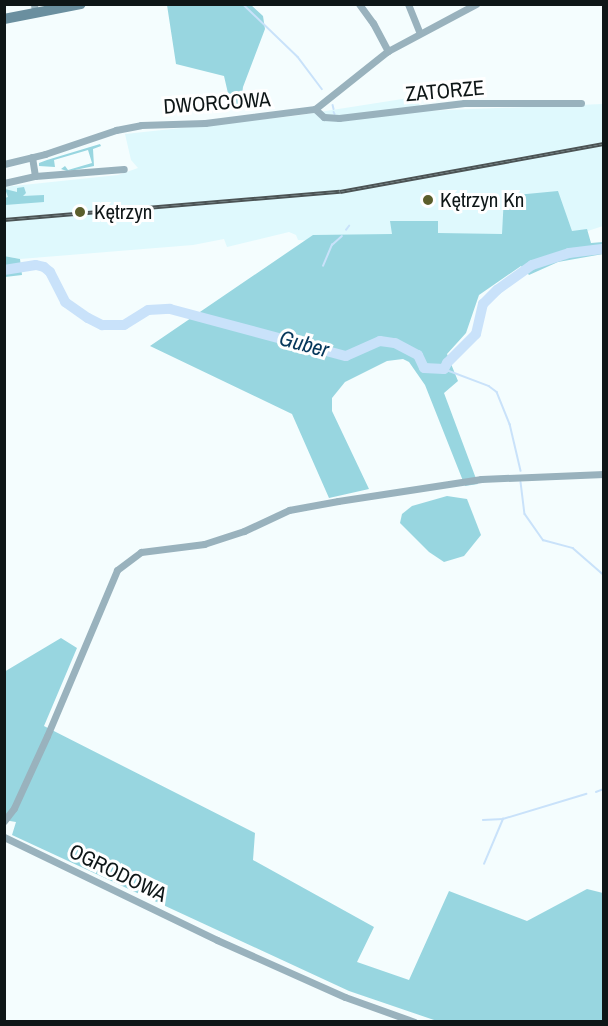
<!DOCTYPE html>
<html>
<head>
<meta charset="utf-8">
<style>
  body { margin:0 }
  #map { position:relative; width:608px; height:1026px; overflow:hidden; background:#f4fdfe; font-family:"Archivo Narrow",sans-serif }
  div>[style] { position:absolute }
  .built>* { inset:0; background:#dff9fd }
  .green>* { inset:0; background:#98d6e0 }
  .stream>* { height:1.5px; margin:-0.75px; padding:0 0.75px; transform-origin:0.75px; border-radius:0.75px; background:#c9e2fa }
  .river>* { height:10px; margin:-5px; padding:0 5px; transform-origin:5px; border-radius:5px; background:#c9e2fa }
  .street>* { height:7px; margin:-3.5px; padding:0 3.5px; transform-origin:3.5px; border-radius:3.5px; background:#99b2bd }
  .secondary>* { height:10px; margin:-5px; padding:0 5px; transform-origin:5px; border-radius:5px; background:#6a8f9f }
  .rail>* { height:4px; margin-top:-2px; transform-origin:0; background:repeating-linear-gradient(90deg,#fff 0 4.5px,#4c5455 0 9px); box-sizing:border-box; border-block:2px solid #4c5455 }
  .dots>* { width:16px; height:16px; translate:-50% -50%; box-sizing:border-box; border:3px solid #fff; border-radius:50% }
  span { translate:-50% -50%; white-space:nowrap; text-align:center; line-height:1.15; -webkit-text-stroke:6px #fff; paint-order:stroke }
  .street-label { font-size:21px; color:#0e1617 }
  .poi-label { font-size:21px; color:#0e1617 }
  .left { translate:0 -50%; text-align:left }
  .water-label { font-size:22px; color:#05375b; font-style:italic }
  .frame { position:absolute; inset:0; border:6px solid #0e1617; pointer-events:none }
</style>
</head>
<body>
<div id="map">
  <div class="built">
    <i style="clip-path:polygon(415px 97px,423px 111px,603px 104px,603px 226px,530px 250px,298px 240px,296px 235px,289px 232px,227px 247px,224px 239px,193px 245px,20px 259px,5px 256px,4px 187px,118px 175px,138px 168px,131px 160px,125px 134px,294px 116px)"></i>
  </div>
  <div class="green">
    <i style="clip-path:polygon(167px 5px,251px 5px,263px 16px,265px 29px,243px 87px,241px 102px,237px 106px,230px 102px,224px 76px,176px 64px)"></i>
    <i style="clip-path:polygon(100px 144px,101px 146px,93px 149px,94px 166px,75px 170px,67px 171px,61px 169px,65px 166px,68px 170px,92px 163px,88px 150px,54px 160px,55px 167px,39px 166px,39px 163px,47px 160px)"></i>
    <i style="clip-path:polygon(24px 187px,26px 193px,23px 196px,44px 195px,44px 202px,5px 205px,5px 198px,8px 197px,5px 189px,17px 192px,17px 188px)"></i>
    <i style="clip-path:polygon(558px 191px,572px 231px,587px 229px,591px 243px,603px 242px,603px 254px,558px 262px,529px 275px,521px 266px,479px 295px,466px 333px,447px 354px,458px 381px,444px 393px,478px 484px,465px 486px,425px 385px,409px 362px,403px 359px,387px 361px,345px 382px,332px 398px,332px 411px,369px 489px,329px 498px,292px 414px,150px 346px,313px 235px,392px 234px,390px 221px,438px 221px,438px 233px,502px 234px,504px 196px)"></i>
    <i style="clip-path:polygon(4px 256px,20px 259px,22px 275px,5px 277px)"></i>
    <i style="clip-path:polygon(447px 496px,467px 499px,481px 535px,464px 556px,444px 562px,429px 552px,400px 523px,402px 514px,412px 506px)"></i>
    <i style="clip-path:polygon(61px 638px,77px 648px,44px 726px,255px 833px,253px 860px,374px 927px,357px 962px,409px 980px,449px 891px,527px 921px,587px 889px,603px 893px,603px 1021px,437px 1021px,349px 991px,12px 835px,16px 822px,4px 820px,4px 672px)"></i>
  </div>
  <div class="stream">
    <i style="left:243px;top:4px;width:76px;rotate:43.9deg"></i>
    <i style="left:298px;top:57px;width:40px;rotate:53deg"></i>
    <i style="left:333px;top:105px;width:4px;rotate:76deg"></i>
    <i style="left:334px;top:112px;width:2px;rotate:63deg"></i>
    <i style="left:346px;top:230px;width:5px;rotate:-53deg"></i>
    <i style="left:323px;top:266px;width:23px;rotate:-67deg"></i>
    <i style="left:332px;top:245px;width:13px;rotate:-42deg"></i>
    <i style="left:444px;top:369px;width:48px;rotate:20.7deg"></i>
    <i style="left:489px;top:386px;width:10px;rotate:37deg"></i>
    <i style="left:497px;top:392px;width:35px;rotate:68deg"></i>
    <i style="left:510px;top:424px;width:48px;rotate:76.8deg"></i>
    <i style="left:521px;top:482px;width:32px;rotate:83deg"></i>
    <i style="left:525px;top:514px;width:32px;rotate:55deg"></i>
    <i style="left:543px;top:540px;width:31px;rotate:15deg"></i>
    <i style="left:573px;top:548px;width:41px;rotate:41.1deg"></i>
    <i style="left:596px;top:792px;width:9px;rotate:-21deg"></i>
    <i style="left:483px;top:820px;width:20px;rotate:-3deg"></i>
    <i style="left:503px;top:819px;width:87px;rotate:-16.8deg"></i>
    <i style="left:484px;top:864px;width:49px;rotate:-67.1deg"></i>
  </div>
  <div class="river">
    <i style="left:4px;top:270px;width:32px;rotate:-9deg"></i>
    <i style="left:36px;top:265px;width:8px;rotate:14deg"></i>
    <i style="left:44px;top:267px;width:8px;rotate:40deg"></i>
    <i style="left:50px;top:272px;width:34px;rotate:63deg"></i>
    <i style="left:65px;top:302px;width:28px;rotate:35deg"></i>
    <i style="left:88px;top:318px;width:16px;rotate:27deg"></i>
    <i style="left:102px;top:325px;width:22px"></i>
    <i style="left:124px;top:325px;width:28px;rotate:-32deg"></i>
    <i style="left:148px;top:310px;width:22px;rotate:-3deg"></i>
    <i style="left:170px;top:309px;width:182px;rotate:15deg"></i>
    <i style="left:346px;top:356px;width:37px;rotate:-24deg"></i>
    <i style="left:380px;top:341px;width:15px;rotate:8deg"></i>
    <i style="left:395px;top:343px;width:26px;rotate:28deg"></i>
    <i style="left:418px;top:355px;width:14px;rotate:65deg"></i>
    <i style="left:424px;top:368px;width:20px;rotate:3deg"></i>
    <i style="left:444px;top:369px;width:7px;rotate:-63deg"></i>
    <i style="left:447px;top:363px;width:41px;rotate:-45deg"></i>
    <i style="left:476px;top:334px;width:31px;rotate:-77deg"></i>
    <i style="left:483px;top:304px;width:20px;rotate:-45deg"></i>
    <i style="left:497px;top:290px;width:43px;rotate:-35.5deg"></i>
    <i style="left:532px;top:265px;width:39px;rotate:-18deg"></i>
    <i style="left:569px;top:253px;width:35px;rotate:-7deg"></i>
  </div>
  <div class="street">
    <i style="left:34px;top:4px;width:9px;rotate:84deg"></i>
    <i style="left:359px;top:4px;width:24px;rotate:54deg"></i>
    <i style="left:373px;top:23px;width:32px;rotate:62deg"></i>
    <i style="left:408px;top:4px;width:31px;rotate:68deg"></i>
    <i style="left:315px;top:109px;width:12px;rotate:42deg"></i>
    <i style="left:324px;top:117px;width:15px;rotate:4deg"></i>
    <i style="left:339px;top:118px;width:126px;rotate:-6.8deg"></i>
    <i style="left:464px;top:103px;width:117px"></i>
    <i style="left:32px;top:157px;width:19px;rotate:81deg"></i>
    <i style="left:4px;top:164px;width:42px;rotate:-13.7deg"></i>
    <i style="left:45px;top:154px;width:75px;rotate:-18.7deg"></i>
    <i style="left:116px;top:130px;width:25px;rotate:-11deg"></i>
    <i style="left:141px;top:125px;width:64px;rotate:-1.8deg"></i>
    <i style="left:205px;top:123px;width:111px;rotate:-7.3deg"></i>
    <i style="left:315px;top:109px;width:93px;rotate:-38.5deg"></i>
    <i style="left:388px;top:51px;width:100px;rotate:-28.1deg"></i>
    <i style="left:4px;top:183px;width:32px;rotate:-13deg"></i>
    <i style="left:35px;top:176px;width:89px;rotate:-4.5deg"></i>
    <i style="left:4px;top:821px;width:16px;rotate:-52deg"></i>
    <i style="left:14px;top:808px;width:79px;rotate:-65.4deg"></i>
    <i style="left:47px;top:736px;width:180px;rotate:-67.1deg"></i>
    <i style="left:117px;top:570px;width:30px;rotate:-37deg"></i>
    <i style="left:141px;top:552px;width:64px;rotate:-7.2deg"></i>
    <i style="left:204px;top:544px;width:42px;rotate:-18deg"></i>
    <i style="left:244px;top:531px;width:50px;rotate:-25deg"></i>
    <i style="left:289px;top:510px;width:50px;rotate:-10.4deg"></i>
    <i style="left:338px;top:501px;width:145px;rotate:-8.7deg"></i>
    <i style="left:481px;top:479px;width:123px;rotate:-2.3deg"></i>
    <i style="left:4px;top:837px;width:237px;rotate:25.8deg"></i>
    <i style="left:217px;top:940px;width:140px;rotate:24deg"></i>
    <i style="left:345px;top:997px;width:74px;rotate:19.7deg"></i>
  </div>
  <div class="secondary">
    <i style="left:4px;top:19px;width:78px;rotate:-11deg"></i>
  </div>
  <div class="rail">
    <i style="left:4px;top:220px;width:337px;rotate:-4.8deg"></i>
    <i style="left:340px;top:192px;width:268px;rotate:-10.3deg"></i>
  </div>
  <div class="dots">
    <i style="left:428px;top:200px;background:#5b5e2b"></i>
    <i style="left:80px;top:212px;background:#5b5e2b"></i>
  </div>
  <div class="street-label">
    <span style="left:445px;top:91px;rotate:-5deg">ZATORZE</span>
    <span style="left:217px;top:103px;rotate:-4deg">DWORCOWA</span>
    <span style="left:118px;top:873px;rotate:26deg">OGRODOWA</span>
  </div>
  <div class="poi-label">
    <span class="left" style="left:440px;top:200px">Kętrzyn Kn</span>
    <span class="left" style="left:94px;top:212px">Kętrzyn</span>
  </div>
  <div class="water-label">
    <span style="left:304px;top:344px;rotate:15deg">Guber</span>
  </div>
  <div class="frame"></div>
</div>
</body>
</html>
